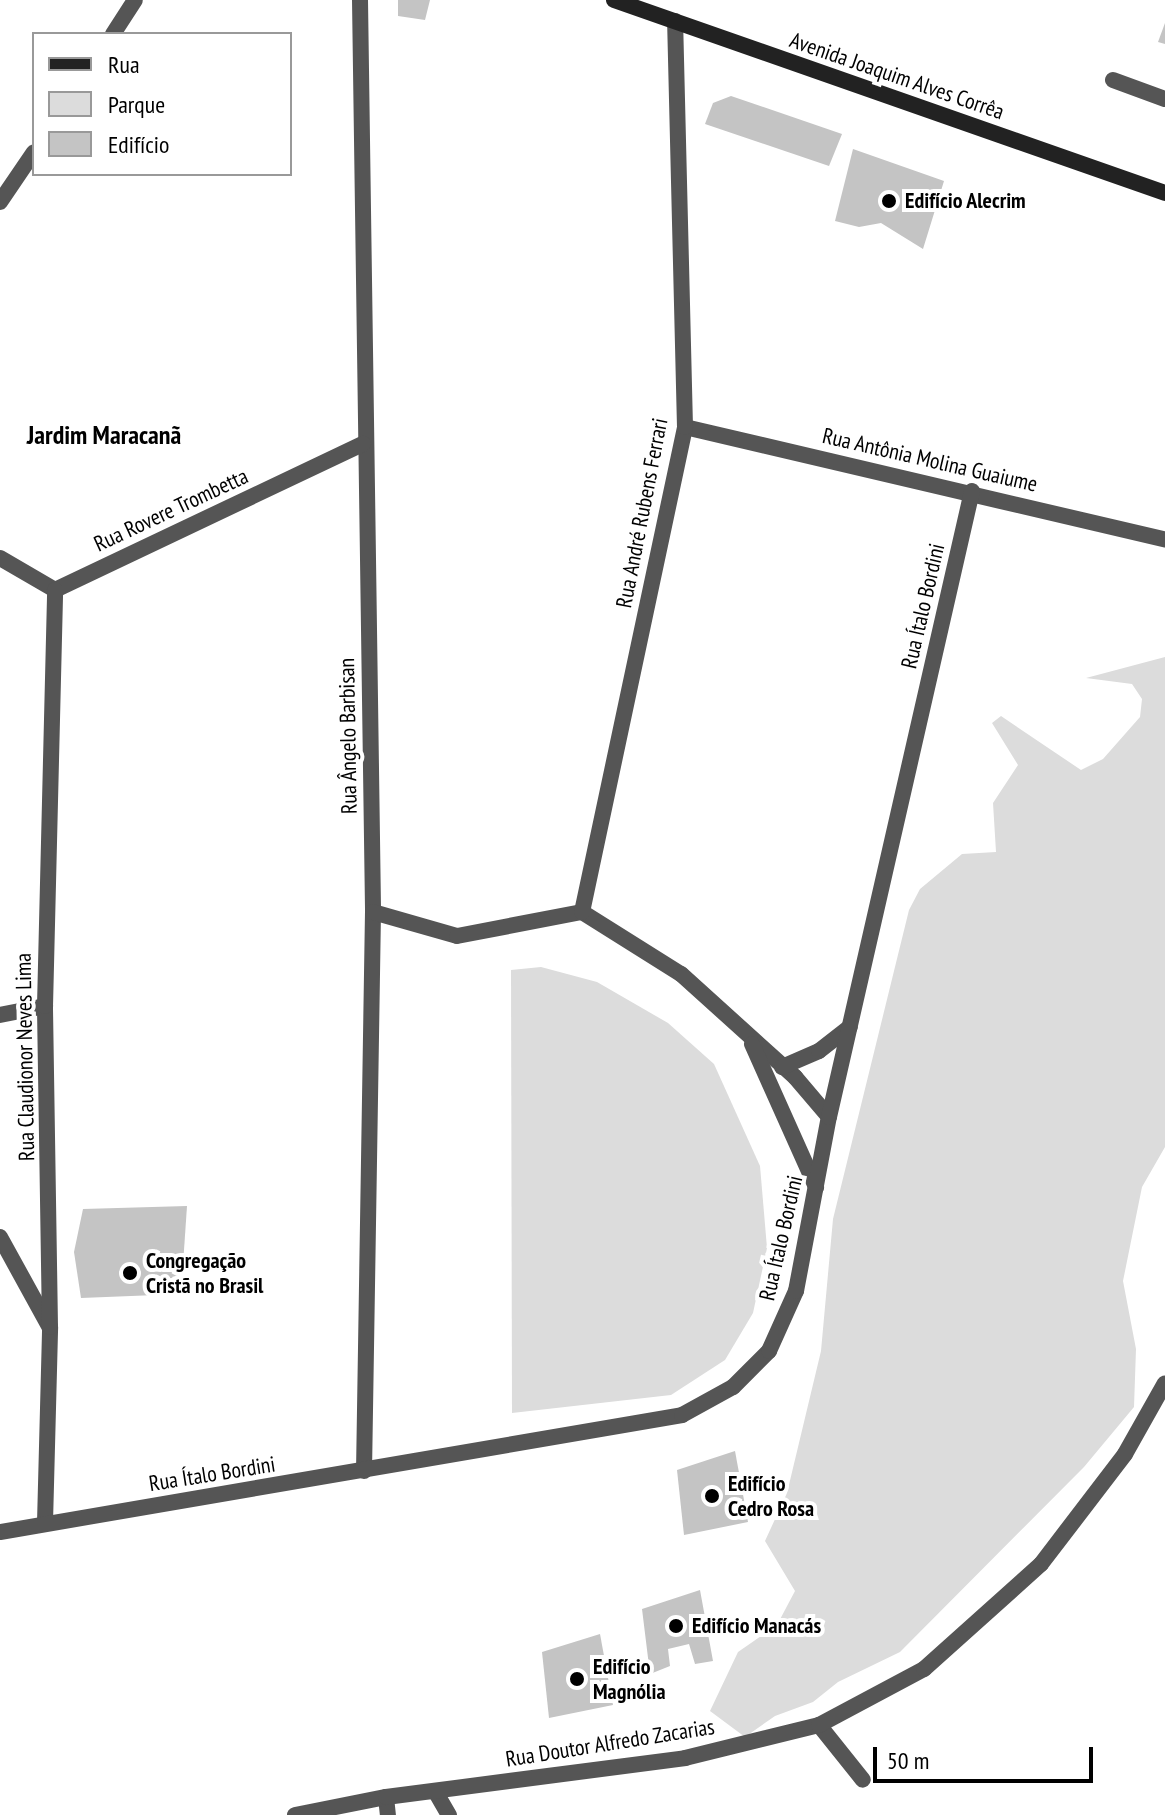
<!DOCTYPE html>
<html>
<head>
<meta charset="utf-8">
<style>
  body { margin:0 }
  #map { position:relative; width:1165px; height:1815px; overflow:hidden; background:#fff; font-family:"PT Sans Narrow",sans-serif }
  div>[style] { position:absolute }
  .green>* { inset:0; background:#dcdcdc }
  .building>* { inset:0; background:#c4c4c4 }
  .service>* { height:16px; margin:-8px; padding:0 8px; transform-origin:8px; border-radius:8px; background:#555 }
  .minor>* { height:16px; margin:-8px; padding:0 8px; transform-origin:8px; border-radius:8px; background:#555 }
  .tertiary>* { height:16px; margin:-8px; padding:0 8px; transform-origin:8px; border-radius:8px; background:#555 }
  .secondary>* { height:16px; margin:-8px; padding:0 8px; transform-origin:8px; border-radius:8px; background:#222 }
  .dots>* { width:22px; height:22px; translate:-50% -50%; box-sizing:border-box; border:4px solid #fff; border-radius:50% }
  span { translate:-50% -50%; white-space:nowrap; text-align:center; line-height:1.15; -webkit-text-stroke:8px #fff; paint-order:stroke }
  .street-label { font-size:22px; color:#000 }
  .poi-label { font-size:22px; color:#000; font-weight:700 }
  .left { translate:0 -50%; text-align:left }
  .quarter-label { font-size:26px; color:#000; font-weight:700 }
  .legend { position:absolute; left:32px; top:32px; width:260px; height:144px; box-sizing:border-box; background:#fff; border:2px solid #999; margin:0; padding:10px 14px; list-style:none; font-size:24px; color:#000 }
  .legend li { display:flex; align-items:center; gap:16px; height:40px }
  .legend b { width:40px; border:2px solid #999 }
  .scale { position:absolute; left:873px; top:1747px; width:220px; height:36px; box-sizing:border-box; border:4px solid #000; border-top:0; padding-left:10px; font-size:24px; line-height:28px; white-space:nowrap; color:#000; -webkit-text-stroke:6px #fff; paint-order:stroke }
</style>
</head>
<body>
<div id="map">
  <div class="green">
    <i style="clip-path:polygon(1165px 657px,1165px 1147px,1142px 1187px,1123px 1281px,1136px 1349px,1134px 1407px,1084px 1467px,900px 1652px,838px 1682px,813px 1702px,775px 1716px,745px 1737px,710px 1711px,738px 1652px,777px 1625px,795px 1591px,765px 1541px,787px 1493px,821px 1351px,833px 1219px,909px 910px,920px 889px,962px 854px,996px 852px,993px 803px,1018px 765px,992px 723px,1001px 716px,1081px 770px,1103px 759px,1140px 717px,1142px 699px,1132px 684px,1086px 678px)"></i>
    <i style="clip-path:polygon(541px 967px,597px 982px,668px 1023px,714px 1064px,760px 1166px,767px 1248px,753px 1313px,725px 1360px,671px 1395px,512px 1413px,511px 970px)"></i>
  </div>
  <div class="building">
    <i style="clip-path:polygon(398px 0,430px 0,425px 20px,398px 16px)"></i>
    <i style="clip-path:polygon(1165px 23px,1165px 44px,1158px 42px)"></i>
    <i style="clip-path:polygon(731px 96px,842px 134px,829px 166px,705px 124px,713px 103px)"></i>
    <i style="clip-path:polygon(853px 149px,944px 181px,923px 249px,881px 223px,859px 227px,835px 221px)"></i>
    <i style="clip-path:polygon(187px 1206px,181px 1294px,81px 1298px,74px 1252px,83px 1209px)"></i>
    <i style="clip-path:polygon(735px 1451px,748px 1522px,684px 1535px,677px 1470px)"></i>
    <i style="clip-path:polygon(700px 1590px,713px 1661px,695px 1664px,689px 1644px,668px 1649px,670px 1666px,650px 1674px,642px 1609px)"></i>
    <i style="clip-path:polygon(600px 1634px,613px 1705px,549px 1718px,542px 1652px)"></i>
  </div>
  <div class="service">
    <i style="left:435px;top:1791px;width:28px;rotate:60deg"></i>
    <i style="left:386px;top:1797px;width:18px;rotate:84deg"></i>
  </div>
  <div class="minor">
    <i style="left:360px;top:0;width:912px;rotate:89.18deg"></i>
    <i style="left:373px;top:912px;width:559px;rotate:90.92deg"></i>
    <i style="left:113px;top:34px;width:40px;rotate:-57.1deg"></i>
    <i style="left:1113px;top:80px;width:55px;rotate:20.1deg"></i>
    <i style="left:0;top:202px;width:60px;rotate:-55.8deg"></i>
    <i style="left:685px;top:427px;width:493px;rotate:13.2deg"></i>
    <i style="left:0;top:558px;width:64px;rotate:30.2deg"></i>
    <i style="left:55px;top:590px;width:341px;rotate:-25.4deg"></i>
    <i style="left:373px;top:912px;width:87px;rotate:15.9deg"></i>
    <i style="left:457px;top:936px;width:127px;rotate:-10.9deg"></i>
    <i style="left:582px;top:912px;width:117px;rotate:32.1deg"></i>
    <i style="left:681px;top:974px;width:154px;rotate:42.1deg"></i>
    <i style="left:795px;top:1077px;width:52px;rotate:49.6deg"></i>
    <i style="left:582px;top:912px;width:496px;rotate:-78deg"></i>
    <i style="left:685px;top:427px;width:406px;rotate:-91.4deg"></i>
    <i style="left:0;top:1015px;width:46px;rotate:-11.3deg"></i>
    <i style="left:752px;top:1044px;width:157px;rotate:65.9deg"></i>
    <i style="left:782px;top:1067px;width:40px;rotate:-23.4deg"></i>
    <i style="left:819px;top:1051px;width:39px;rotate:-38deg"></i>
    <i style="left:0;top:1237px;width:102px;rotate:61.2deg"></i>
    <i style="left:45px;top:1523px;width:196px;rotate:-88.5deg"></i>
    <i style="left:50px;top:1327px;width:321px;rotate:-90.9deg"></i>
    <i style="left:45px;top:1006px;width:416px;rotate:-88.6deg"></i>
    <i style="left:0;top:1532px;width:692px;rotate:-9.73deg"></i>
    <i style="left:682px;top:1415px;width:58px;rotate:-28.8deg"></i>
    <i style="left:733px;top:1387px;width:51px;rotate:-45deg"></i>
    <i style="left:769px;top:1351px;width:66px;rotate:-65.8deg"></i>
    <i style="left:796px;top:1291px;width:177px;rotate:-79.3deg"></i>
    <i style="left:829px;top:1117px;width:642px;rotate:-77.13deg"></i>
    <i style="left:819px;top:1725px;width:70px;rotate:51.3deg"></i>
  </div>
  <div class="tertiary">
    <i style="left:295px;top:1815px;width:93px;rotate:-11.2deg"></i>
    <i style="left:386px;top:1797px;width:302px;rotate:-7.4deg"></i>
    <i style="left:685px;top:1758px;width:138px;rotate:-13.8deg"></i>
    <i style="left:819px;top:1725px;width:119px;rotate:-28.1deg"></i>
    <i style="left:924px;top:1669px;width:157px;rotate:-41.9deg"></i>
    <i style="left:1041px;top:1564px;width:138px;rotate:-52.6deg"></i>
    <i style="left:1125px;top:1454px;width:81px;rotate:-60.6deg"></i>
  </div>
  <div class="secondary">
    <i style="left:614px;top:0;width:584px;rotate:19.3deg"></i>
  </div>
  <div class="dots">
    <i style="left:889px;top:201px;background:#000"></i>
    <i style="left:130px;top:1273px;background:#000"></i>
    <i style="left:712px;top:1496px;background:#000"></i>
    <i style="left:676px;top:1626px;background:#000"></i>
    <i style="left:577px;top:1679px;background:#000"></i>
  </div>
  <div class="street-label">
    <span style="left:897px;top:76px;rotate:19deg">Avenida Joaquim Alves Corrêa</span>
    <span style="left:930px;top:460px;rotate:13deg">Rua Antônia Molina Guaiume</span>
    <span style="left:171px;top:510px;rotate:-25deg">Rua Rovere Trombetta</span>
    <span style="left:642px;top:513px;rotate:-79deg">Rua André Rubens Ferrari</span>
    <span style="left:923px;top:606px;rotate:-77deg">Rua Ítalo Bordini</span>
    <span style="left:348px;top:736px;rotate:-91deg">Rua Ângelo Barbisan</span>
    <span style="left:25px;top:1057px;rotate:-91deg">Rua Claudionor Neves Lima</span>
    <span style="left:781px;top:1238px;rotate:-77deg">Rua Ítalo Bordini</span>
    <span style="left:212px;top:1474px;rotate:-9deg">Rua Ítalo Bordini</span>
    <span style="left:610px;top:1743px;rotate:-9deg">Rua Doutor Alfredo Zacarias</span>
  </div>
  <div class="poi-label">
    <span class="left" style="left:905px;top:201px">Edifício Alecrim</span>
    <span class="left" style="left:146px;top:1273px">Congregação<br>Cristã no Brasil</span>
    <span class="left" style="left:728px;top:1496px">Edifício<br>Cedro Rosa</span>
    <span class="left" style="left:692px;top:1626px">Edifício Manacás</span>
    <span class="left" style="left:593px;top:1679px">Edifício<br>Magnólia</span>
  </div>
  <div class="quarter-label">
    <span style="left:104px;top:435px">Jardim Maracanã</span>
  </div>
  <ul class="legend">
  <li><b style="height:10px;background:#222"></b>Rua</li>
  <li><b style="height:22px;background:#dcdcdc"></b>Parque</li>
  <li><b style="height:22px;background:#c4c4c4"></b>Edifício</li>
  </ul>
  <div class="scale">50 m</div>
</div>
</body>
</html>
